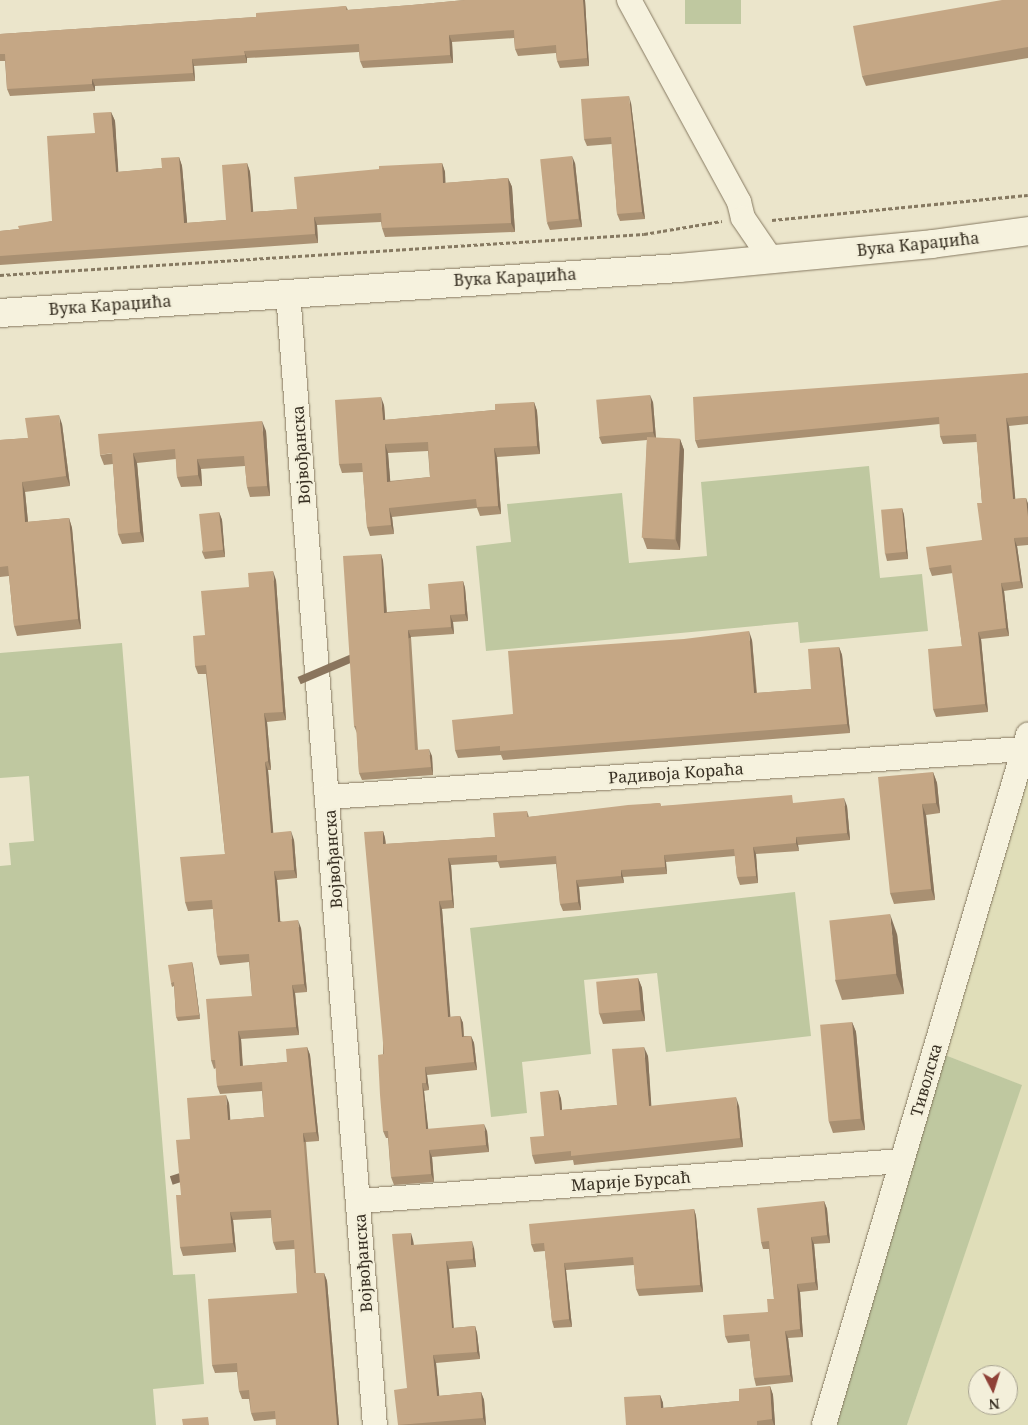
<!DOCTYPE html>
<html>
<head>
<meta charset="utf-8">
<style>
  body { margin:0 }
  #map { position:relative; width:1028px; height:1425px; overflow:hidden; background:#ebe5cb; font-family:"Noto Serif",serif }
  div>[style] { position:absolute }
  .farmland>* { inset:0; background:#e0deb9 }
  .green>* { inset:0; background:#bfc8a0; transform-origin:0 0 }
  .path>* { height:3px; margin-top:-1.5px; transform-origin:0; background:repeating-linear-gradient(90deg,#867961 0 4px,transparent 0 6.5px) }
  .roads { filter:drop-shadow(0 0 1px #867961) drop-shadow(0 0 1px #867961) }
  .minor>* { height:24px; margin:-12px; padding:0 12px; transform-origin:12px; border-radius:12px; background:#f6f2de }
  .secondary>* { height:28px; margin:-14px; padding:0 14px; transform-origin:14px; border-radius:14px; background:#f6f2de }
  .wall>* { inset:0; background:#a99072 }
  .shaded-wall>* { inset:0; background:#8a755d; transform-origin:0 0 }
  .building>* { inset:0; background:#c5a785; transform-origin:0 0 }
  span { translate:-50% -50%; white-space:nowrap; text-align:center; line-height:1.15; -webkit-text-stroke:4px #f3efda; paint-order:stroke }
  .street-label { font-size:16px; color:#383023 }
  .north { position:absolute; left:968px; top:1365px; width:50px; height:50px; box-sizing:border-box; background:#f3efda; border:1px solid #a8a391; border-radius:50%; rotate:175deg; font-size:14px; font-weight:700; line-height:20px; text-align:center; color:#383023 }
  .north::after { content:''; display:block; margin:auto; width:18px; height:22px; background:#8f4137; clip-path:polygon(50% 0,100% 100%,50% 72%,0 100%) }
</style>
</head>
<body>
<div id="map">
  <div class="farmland">
    <i style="clip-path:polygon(evenodd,1028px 774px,1028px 1425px,907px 1425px,1021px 1085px,945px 1055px,1028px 774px,978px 1375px,1008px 1375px,1008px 1405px,978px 1405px,978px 1375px)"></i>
  </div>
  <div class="green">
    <i style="left:685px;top:0;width:56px;height:24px"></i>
    <i style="clip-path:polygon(869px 466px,880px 578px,922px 574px,928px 631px,800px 643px,798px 622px,486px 651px,476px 546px,511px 542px,507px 504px,622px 493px,629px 563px,707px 556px,701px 482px)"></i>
    <i style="clip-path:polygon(122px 643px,173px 1275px,195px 1274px,204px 1384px,153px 1389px,156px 1425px,0 1425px,0 866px,11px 865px,9px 843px,34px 841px,29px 776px,0 778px,0 653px)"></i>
    <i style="clip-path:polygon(795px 892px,811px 1036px,666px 1052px,657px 973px,584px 980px,591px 1054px,522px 1062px,527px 1113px,491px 1117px,470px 928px)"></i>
    <i style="clip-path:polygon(945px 1055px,1022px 1085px,907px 1425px,833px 1425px)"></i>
  </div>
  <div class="path">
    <i style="left:772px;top:220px;width:257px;rotate:-5.6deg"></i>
    <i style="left:0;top:275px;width:645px;rotate:-3.64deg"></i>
    <i style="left:644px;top:234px;width:79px;rotate:-9.5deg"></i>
  </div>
  <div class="roads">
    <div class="minor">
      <i style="left:629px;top:0;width:230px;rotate:61.4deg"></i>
      <i style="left:739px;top:202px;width:16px;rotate:76deg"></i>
      <i style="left:743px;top:218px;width:50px;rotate:55.7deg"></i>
      <i style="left:288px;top:293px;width:1135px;rotate:85.61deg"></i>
      <i style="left:328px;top:797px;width:698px;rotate:-3.95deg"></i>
      <i style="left:359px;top:1201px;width:544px;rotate:-4.21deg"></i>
      <i style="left:824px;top:1425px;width:720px;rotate:-73.53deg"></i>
    </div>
    <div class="secondary">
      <i style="left:0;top:313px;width:680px;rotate:-3.79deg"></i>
      <i style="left:679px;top:268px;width:254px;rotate:-5.4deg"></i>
      <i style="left:932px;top:244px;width:97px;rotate:-7.7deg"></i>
    </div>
  </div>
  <div class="wall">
    <i style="clip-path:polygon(465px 0,585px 0,589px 66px,560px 68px,557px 61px,556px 53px,518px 56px,515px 49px,514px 38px,452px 42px,453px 63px,363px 68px,360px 61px,359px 52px,247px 58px,247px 63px,194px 66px,195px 81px,95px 86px,95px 91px,10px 96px,7px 89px,5px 61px,0 61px,0 34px,256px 17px,346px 6px,348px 10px,412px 5px)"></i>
    <i style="clip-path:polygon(1028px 0,1028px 58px,866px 86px,862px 76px)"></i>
    <i style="clip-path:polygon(631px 103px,645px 219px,620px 221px,617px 214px,612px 144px,587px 146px,584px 139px)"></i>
    <i style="clip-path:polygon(111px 112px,115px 121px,118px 172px,162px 168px,179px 157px,182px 166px,187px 223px,226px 220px,247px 163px,250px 172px,253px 212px,297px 209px,442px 163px,445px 172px,445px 183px,508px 178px,512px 187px,515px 232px,385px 237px,382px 228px,381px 222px,317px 225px,318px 243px,0 265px,0 231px,19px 229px,52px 221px,95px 133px)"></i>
    <i style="clip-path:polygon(575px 163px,582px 227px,550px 230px,547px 223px)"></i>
    <i style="clip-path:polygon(1028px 373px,1028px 424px,1009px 426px,1015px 499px,1026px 498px,1028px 504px,1028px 545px,1017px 546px,1023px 588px,1004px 591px,1009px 636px,981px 639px,988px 712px,936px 717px,933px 709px,962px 646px,953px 573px,932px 576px,929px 568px,982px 540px,982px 503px,977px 442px,943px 444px,940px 436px,940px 424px,698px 448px,695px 440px)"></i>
    <i style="clip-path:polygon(evenodd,534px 402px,537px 411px,540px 454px,497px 457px,501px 514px,480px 516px,477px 508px,392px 517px,394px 534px,370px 536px,367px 527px,363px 472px,342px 473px,339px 464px,384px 405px,385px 420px,495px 410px,534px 402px,428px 451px,430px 477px,390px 481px,388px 453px,428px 451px)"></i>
    <i style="clip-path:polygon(653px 402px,656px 438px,680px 439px,684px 450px,680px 550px,647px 549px,643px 538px,647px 440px,602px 444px,599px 437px)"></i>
    <i style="clip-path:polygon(62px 424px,70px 486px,25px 492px,28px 522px,69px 518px,72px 528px,81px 629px,17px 636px,14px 626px,9px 576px,0 577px,0 440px,28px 438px)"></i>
    <i style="clip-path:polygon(266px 431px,270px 496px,250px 497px,247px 487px,245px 466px,201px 469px,202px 486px,181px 487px,177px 477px,176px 459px,137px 463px,144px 542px,122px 544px,118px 534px,113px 464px,104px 465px,100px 455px)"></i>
    <i style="clip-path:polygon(902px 508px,904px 515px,908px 559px,887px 561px,885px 553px)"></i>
    <i style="clip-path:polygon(219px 512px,222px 520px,225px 557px,205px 559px,202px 552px)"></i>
    <i style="clip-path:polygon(381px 554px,383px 561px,387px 612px,430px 609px,463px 581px,465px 588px,468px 621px,453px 622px,454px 634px,411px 637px,418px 750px,432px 756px,433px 775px,362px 780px,359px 773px,357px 733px,354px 726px)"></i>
    <i style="clip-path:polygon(276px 580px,286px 720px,267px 722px,271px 770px,268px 770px,273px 833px,294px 840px,297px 878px,277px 880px,280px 921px,301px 928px,307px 992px,295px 993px,299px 1035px,241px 1039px,243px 1066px,287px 1062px,307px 1047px,310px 1055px,319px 1141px,306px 1142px,316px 1273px,324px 1273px,327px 1281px,339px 1425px,276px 1425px,276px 1419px,254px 1421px,251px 1413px,249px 1399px,242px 1399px,239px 1391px,237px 1372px,215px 1373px,212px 1365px,297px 1293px,295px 1249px,276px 1250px,273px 1242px,271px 1218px,233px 1220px,236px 1252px,183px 1256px,180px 1247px,181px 1195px,190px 1139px,229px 1103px,230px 1120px,264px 1117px,262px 1091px,220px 1094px,217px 1086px,216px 1068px,214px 1069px,211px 1060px,252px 996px,249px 962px,220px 965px,217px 956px,213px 909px,188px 911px,185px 902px,225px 854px,206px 674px,198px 674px,195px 666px,205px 635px,249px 587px)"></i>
    <i style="clip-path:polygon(752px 640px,757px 693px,811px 689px,839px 647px,842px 655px,850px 733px,503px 760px,501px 755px,458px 758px,455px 750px,513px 714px)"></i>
    <i style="clip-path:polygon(933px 772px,937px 783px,940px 813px,926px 815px,935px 900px,894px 904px,890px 893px)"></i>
    <i style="clip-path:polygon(660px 803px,661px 806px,795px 803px,847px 806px,850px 840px,798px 845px,799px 851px,756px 854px,758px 883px,740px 885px,737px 877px,735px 856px,666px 862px,667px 874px,623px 877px,624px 883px,579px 887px,581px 910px,563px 911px,560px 904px,556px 864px,500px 868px,498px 862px,451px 865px,454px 908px,442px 909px,450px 1017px,460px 1016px,463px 1023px,464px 1036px,471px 1036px,474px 1043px,477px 1070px,427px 1075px,429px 1090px,424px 1091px,428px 1129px,487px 1131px,489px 1152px,432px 1157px,434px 1182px,394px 1185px,391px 1177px,388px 1138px,386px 1138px,383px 1131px,383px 831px,385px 838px,386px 844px,495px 837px,527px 811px,529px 817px)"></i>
    <i style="clip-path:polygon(897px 934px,904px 994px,842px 1000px,835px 980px)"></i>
    <i style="clip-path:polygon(192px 962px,193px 966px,200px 1019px,178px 1021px,176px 1017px,174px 986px,172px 987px,171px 983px)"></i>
    <i style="clip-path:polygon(638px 978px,642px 988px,645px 1021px,603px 1024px,599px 1013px)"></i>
    <i style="clip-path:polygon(852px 1022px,856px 1032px,865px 1130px,833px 1133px,829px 1122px)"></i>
    <i style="clip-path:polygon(648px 1056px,651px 1106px,739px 1106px,743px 1147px,574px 1165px,573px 1160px,535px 1164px,532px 1155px,544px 1136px,558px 1090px,561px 1099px,562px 1110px,617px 1105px)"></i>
    <i style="clip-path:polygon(824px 1201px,827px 1209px,830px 1243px,814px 1244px,818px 1290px,800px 1292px,803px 1337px,788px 1338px,793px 1382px,756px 1386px,754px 1378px,750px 1341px,728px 1343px,725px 1336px,768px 1312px,774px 1299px,769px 1249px,763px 1249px,761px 1242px)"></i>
    <i style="clip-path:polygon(694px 1209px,696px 1216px,703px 1292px,639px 1296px,636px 1289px,634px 1265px,566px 1270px,572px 1327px,554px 1328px,552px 1321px,545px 1251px,534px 1252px,531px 1244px)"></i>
    <i style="clip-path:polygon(413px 1240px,414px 1245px,474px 1248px,476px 1267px,449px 1269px,454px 1328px,475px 1326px,477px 1333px,480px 1359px,436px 1363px,439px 1396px,481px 1392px,484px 1400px,486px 1425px,398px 1425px,407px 1388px)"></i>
    <i style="clip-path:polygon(770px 1386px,773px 1395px,775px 1425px,626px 1425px,660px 1395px,663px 1403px,663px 1408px,739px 1401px)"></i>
  </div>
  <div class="shaded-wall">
    <i style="clip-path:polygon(583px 0,585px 0,589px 66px,587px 58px)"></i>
    <i style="clip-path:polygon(449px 35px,452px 42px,453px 63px,450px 55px)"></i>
    <i style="clip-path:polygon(244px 51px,247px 58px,247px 63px)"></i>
    <i style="clip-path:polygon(192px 59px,194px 66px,195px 81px,193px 73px)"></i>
    <i style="clip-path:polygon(92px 79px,95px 86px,95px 91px,92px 84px)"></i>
    <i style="clip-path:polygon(629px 96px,631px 103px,645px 219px,642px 212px)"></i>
    <i style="clip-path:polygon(111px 112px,115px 121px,119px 181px,116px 172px)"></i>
    <i style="clip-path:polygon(572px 156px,575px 163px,582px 227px,579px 219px)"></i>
    <i style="clip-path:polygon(179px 157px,182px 166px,188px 232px,184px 223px)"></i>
    <i style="clip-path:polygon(247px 163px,250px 172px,254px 221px,251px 212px)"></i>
    <i style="clip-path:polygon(442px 163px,445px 172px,446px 192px,443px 183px)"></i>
    <i style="clip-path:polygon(508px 178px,512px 187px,515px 232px,511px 223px)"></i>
    <i style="clip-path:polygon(314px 217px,317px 225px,318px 243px,315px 234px)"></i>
    <i style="clip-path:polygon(650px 395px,653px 402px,656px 440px,653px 432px)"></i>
    <i style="clip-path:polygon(381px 397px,384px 405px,386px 429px,383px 420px)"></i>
    <i style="clip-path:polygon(534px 402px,537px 411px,540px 454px,537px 446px)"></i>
    <i style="clip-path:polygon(59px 415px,62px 424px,70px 486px,66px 476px)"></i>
    <i style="clip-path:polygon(1006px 418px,1009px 426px,1016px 507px,1013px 499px)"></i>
    <i style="clip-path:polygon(262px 421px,266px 431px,270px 496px,267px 486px)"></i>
    <i style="clip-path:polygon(680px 439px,684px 450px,680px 550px,676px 540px)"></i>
    <i style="clip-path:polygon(385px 444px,388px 453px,391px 490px,387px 482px)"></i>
    <i style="clip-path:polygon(494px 448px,497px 457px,501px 514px,498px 506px)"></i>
    <i style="clip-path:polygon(133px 453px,137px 463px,144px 542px,140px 532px)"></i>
    <i style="clip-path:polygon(197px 459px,201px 469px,202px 486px,198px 475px)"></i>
    <i style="clip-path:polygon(22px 482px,25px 492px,29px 532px,25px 522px)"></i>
    <i style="clip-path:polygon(1026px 498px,1028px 504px,1028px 517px)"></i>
    <i style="clip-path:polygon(389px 508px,392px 517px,394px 534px,391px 525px)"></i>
    <i style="clip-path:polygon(902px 508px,904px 515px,908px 559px,906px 552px)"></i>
    <i style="clip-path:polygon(219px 512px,222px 520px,225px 557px,223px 550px)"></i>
    <i style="clip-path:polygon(69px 518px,72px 528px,81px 629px,78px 619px)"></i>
    <i style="clip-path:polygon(1014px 538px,1017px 546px,1023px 588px,1020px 581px)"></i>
    <i style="clip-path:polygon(381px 554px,383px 561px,387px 620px,384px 613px)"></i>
    <i style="clip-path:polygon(273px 571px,276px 580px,286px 720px,283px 712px)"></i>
    <i style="clip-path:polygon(463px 581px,465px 588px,468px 621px,465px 614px)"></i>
    <i style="clip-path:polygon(1001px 583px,1004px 591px,1009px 636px,1006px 628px)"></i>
    <i style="clip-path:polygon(450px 615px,453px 622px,454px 634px,451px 627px)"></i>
    <i style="left:408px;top:630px;width:8px;height:120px;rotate:67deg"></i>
    <i style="clip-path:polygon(749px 631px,752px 640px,757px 702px,754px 693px)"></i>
    <i style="clip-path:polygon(978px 632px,981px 639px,988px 712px,985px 704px)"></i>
    <i style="clip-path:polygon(839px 647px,842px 655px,850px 733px,847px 724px)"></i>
    <i style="clip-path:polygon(264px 713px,267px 722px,271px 770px,268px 761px)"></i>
    <i style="clip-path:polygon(429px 749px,432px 756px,433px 775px,431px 767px)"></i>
    <i style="clip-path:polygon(265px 762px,268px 770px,274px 841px,271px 833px)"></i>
    <i style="clip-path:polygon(933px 772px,937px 783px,940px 813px,936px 803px)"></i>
    <i style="clip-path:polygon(844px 798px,847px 806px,850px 840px,847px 833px)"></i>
    <i style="clip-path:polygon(922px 804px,926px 815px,935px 900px,931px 889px)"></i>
    <i style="clip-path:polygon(291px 831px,294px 840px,297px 878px,294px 870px)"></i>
    <i style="clip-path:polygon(383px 831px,385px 838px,386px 851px,383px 844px)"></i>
    <i style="clip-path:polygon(796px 837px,798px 845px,799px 851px,796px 843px)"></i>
    <i style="clip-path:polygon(753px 847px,756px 854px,758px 883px,756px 876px)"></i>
    <i style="clip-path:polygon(664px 855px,666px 862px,667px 874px,665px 867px)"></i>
    <i style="clip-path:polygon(448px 858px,451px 865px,454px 908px,452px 900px)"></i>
    <i style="clip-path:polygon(621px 870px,623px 877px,624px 883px,621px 876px)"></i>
    <i style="clip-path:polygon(274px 871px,277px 880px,281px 930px,278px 922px)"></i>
    <i style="clip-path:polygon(576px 880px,579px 887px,581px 910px,578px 902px)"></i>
    <i style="clip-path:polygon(439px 901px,442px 909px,451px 1024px,448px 1017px)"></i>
    <i style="clip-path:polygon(890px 914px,897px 934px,904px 994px,896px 974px)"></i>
    <i style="clip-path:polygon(298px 920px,301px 928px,307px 992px,304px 984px)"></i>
    <i style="clip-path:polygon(192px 962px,193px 966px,200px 1019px,199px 1015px)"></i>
    <i style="clip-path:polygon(638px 978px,642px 988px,645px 1021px,641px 1010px)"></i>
    <i style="clip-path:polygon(292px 985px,295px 993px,299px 1035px,296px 1027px)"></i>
    <i style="clip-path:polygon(460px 1016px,463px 1023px,464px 1044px,462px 1037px)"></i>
    <i style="clip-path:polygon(852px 1022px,856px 1032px,865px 1130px,861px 1119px)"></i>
    <i style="clip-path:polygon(238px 1031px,241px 1039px,243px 1074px,240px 1066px)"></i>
    <i style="clip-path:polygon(471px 1036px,474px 1043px,477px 1070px,474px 1062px)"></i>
    <i style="clip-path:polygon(307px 1047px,310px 1055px,319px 1141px,316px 1132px)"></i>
    <i style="clip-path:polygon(644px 1047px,648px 1056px,652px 1115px,649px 1106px)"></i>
    <i style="clip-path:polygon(425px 1067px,427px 1075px,429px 1090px,426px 1083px)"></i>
    <i style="clip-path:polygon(422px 1083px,424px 1091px,429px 1136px,426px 1129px)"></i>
    <i style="clip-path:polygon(558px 1090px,561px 1099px,563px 1119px,560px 1110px)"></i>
    <i style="clip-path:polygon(226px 1095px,229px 1103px,231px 1128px,228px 1120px)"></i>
    <i style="clip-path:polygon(736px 1097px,739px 1106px,743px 1147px,740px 1138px)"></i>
    <i style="clip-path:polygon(484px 1124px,487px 1131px,489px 1152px,486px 1145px)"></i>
    <i style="left:303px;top:1133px;width:9px;height:140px;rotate:72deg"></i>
    <i style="clip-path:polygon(429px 1150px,432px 1157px,434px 1182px,431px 1174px)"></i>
    <i style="clip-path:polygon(824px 1201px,827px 1209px,830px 1243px,827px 1235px)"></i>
    <i style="clip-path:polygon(694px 1209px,696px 1216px,703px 1292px,700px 1285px)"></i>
    <i style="clip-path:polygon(230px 1212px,233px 1220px,236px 1252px,233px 1243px)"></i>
    <i style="clip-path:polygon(411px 1233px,413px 1240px,414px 1253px,411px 1245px)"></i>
    <i style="clip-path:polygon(811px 1237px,814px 1244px,818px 1290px,815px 1282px)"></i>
    <i style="clip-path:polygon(472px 1241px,474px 1248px,476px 1267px,473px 1259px)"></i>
    <i style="clip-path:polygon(446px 1261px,449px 1269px,454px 1335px,452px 1328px)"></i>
    <i style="clip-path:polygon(564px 1263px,566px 1270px,572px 1327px,569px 1319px)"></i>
    <i style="clip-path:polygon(324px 1273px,327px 1281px,339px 1425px,337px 1425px)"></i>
    <i style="clip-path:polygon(797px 1284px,800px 1292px,803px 1337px,800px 1329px)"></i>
    <i style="clip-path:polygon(475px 1326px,477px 1333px,480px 1359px,477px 1352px)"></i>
    <i style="clip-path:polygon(785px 1331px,788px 1338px,793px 1382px,790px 1375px)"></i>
    <i style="clip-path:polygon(433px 1355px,436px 1363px,440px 1403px,437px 1396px)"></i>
    <i style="clip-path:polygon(770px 1386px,773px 1395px,775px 1425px,774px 1425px,772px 1419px)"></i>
    <i style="clip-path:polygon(481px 1392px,484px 1400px,486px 1425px,483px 1418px)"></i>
    <i style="clip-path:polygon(660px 1395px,663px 1403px,664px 1417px,661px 1408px)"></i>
  </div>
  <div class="building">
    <i style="clip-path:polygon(465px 0,583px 0,587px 58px,557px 61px,556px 45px,515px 49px,514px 30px,449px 35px,450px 55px,360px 61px,359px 44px,244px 51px,245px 55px,192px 59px,193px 73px,92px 79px,92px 84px,7px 89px,5px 54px,0 54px,0 34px,256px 17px,256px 13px,346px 6px,346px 10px,412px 5px)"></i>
    <i style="clip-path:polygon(1002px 0,1028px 0,1028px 47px,862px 76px,853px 26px)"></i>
    <i style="clip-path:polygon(629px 96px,642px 212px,617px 214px,611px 137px,584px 139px,581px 99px)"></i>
    <i style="clip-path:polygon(111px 112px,116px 172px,162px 168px,161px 158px,179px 157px,184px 223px,226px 220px,222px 165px,247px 163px,251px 212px,297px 209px,294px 177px,379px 169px,379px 166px,442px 163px,443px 183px,508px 178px,511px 223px,382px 228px,381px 213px,314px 217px,315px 234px,0 256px,0 231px,19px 229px,18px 226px,52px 221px,47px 136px,95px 133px,93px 113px)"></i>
    <i style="left:572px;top:156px;width:63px;height:32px;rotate:84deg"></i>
    <i style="clip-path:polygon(1028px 373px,1028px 416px,1006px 418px,1013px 499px,1026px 498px,1028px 517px,1028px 537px,1014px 538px,1020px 581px,1001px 583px,1006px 628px,978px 632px,985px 704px,933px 709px,928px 649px,962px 646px,951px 565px,929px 568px,926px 547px,982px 540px,977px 503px,982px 503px,976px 434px,940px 436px,939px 417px,695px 440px,693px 397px)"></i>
    <i style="left:650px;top:395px;width:37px;height:54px;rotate:85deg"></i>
    <i style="clip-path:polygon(evenodd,381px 397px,383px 420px,495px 410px,495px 404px,534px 402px,537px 446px,494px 448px,498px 506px,477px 507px,476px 499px,389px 508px,391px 525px,367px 527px,362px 463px,339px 464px,335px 400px,381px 397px,428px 442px,430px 477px,387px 482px,385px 444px,428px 442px)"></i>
    <i style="clip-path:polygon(59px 415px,66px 476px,22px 482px,25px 522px,69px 518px,78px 619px,14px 626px,8px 566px,0 567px,0 440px,28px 438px,25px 418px)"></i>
    <i style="clip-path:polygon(262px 421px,267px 486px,247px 487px,244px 456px,197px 459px,198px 475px,177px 477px,175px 449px,133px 453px,140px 532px,118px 534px,112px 453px,100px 455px,98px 434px)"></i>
    <i style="left:647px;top:437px;width:33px;height:101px;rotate:3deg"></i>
    <i style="left:902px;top:508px;width:44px;height:21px;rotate:85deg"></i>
    <i style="left:219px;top:512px;width:38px;height:20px;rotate:84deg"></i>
    <i style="clip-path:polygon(381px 554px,384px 613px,430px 609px,428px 584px,463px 581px,465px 614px,450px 615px,451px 627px,408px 630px,415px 750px,429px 749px,431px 767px,359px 773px,356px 726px,354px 726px,343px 556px)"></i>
    <i style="clip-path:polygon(273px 571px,283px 712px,264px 713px,268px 761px,265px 762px,271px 833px,291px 831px,294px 870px,274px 871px,278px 922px,298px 920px,304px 984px,292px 985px,296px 1027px,238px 1031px,240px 1066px,287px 1062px,286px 1049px,307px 1047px,316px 1132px,303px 1133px,314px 1273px,324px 1273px,337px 1425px,276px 1425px,275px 1411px,251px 1413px,249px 1390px,239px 1391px,237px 1363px,212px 1365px,208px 1299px,297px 1293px,294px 1240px,273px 1242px,271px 1210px,230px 1212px,233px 1243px,180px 1247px,176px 1195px,181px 1195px,176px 1140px,190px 1139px,187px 1098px,226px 1095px,228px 1120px,264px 1117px,262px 1082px,217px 1086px,215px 1060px,211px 1060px,206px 999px,252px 996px,249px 954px,217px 956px,212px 900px,185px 902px,180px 857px,225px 854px,206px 665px,195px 666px,193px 636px,205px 635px,201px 591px,249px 587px,248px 573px)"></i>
    <i style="clip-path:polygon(749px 631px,754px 693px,811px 689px,808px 649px,839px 647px,847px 724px,500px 751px,500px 746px,455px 750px,452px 720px,513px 714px,508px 651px,684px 639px)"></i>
    <i style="clip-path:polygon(933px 772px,936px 803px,922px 804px,931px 889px,890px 893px,878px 777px)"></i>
    <i style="clip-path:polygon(792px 795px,793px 803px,844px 798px,847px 833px,796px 837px,796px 843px,753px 847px,756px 876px,737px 877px,734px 849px,664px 855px,665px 867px,621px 870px,621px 876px,576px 880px,578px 902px,560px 904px,556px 856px,497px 861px,497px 855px,448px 858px,452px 900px,439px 901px,448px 1017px,460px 1016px,462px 1037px,471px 1036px,474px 1062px,425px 1067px,426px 1083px,422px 1083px,426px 1129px,484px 1124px,486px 1145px,429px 1150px,431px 1174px,391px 1177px,388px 1131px,383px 1131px,380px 1095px,378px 1055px,384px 1054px,364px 832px,383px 831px,383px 844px,495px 837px,493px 813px,527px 811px,527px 817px,628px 805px,660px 803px,661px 806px)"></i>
    <i style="left:890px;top:914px;width:60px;height:61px;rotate:84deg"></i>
    <i style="clip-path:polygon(192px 962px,199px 1015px,176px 1017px,174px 982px,171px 983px,168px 965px)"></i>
    <i style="left:638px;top:978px;width:32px;height:42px;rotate:85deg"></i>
    <i style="left:852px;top:1022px;width:97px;height:32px;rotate:85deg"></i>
    <i style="clip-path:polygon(644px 1047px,649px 1106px,736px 1097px,740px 1138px,571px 1156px,571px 1151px,532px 1155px,530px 1137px,544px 1136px,540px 1092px,558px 1090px,560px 1110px,617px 1105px,612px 1049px)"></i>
    <i style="clip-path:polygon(824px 1201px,827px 1235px,811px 1237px,815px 1282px,797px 1284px,800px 1329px,785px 1331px,790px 1375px,754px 1378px,749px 1334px,725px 1336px,723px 1315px,768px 1312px,767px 1299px,774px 1299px,769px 1241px,761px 1242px,757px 1208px)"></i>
    <i style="clip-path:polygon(694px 1209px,700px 1285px,636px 1289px,633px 1257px,564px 1263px,569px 1319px,552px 1321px,544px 1243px,531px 1244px,529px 1224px)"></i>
    <i style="clip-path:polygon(411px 1233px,411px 1245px,472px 1241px,473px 1259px,446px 1261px,452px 1328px,475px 1326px,477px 1352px,433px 1355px,437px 1396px,481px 1392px,483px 1418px,398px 1425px,394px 1390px,407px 1388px,392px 1234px)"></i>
    <i style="clip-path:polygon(770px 1386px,772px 1419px,757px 1421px,757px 1425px,626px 1425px,624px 1397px,660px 1395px,661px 1408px,739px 1401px,739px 1389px)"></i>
    <i style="clip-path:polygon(208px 1417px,209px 1425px,183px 1425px,182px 1419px)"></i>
  </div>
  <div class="street-label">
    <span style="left:918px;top:244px;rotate:-6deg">Вука Караџића</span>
    <span style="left:515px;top:277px;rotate:-3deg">Вука Караџића</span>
    <span style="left:110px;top:305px;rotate:-4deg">Вука Караџића</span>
    <span style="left:301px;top:455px;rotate:-94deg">Војвођанска</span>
    <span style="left:676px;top:773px;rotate:-4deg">Радивоја Кораћа</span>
    <span style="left:333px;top:859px;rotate:-94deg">Војвођанска</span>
    <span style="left:926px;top:1080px;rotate:-74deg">Тиволска</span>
    <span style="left:631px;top:1181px;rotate:-4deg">Марије Бурсаћ</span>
    <span style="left:363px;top:1263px;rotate:-94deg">Војвођанска</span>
  </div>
  <div class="north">N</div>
</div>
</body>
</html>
